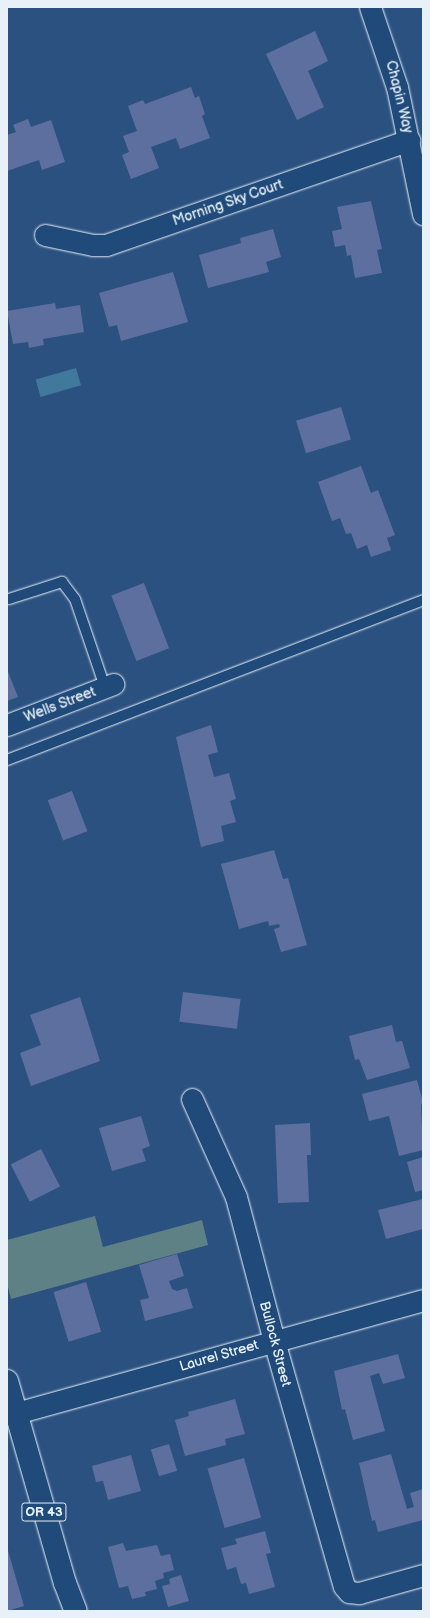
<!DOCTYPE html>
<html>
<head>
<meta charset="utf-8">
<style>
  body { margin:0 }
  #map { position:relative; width:430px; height:1618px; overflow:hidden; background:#2b5181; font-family:"Balsamiq Sans",sans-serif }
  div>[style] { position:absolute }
  .green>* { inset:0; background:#5e8186 }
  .water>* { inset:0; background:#41799c; transform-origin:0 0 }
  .building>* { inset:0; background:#5d6f9e; transform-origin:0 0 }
  .roads { filter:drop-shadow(0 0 1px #e8f1f8) drop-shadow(0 0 1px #e8f1f8) }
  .service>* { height:10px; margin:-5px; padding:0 5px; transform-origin:5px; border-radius:5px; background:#1f4a7a }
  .minor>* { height:21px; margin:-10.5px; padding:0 10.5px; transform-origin:10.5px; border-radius:10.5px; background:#1f4a7a }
  .primary>* { height:22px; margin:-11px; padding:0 11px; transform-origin:11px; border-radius:11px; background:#1f4a7a }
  span { translate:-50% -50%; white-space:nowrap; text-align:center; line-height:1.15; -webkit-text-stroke:3px #1f4a7a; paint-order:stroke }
  .shield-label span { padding:1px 3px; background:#1f4a7a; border:1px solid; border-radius:3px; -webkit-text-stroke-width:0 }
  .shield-label { font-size:13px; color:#e8f1f8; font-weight:700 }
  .street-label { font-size:14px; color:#e8f1f8 }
  .frame { position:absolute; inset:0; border:8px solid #e8f1f8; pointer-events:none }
</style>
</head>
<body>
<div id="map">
  <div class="green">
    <i style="clip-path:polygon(95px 1216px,103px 1247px,202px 1220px,208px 1245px,11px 1299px,7px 1283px,7px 1240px)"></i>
  </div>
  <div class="water">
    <i style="left:76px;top:368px;width:18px;height:42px;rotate:74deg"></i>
  </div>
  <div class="building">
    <i style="clip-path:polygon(315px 31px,328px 61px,308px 71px,324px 107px,297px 120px,266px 54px)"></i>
    <i style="clip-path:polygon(191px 87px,195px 98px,199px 96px,205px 114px,202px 116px,210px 138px,180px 149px,176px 138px,151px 147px,159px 168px,131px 179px,122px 155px,129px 152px,123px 136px,137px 131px,128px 106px,143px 100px,145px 104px)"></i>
    <i style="clip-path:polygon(28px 119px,31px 127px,51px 120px,65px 162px,42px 170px,39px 160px,7px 171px,7px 135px,16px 132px,13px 125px)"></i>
    <i style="clip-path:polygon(371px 201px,382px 249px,377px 250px,382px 273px,355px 278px,351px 255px,347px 256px,345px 245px,335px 247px,332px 231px,342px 229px,337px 207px)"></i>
    <i style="clip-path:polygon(273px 229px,281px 257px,266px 262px,269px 272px,208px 288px,199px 255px,241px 243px,240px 238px)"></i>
    <i style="clip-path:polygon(173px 272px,188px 322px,121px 341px,117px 325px,109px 327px,99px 293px)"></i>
    <i style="clip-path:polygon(55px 303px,56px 309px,80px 305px,84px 332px,43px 339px,44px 345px,29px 348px,28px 342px,13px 344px,7px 311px)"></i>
    <i style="left:341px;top:407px;width:34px;height:47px;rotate:73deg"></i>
    <i style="clip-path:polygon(361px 466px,371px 493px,378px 490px,395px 535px,387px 538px,391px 550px,371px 557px,367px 545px,357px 549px,351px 533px,346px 534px,340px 518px,332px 521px,318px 482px)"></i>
    <i style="left:144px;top:583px;width:70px;height:35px;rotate:69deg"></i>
    <i style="clip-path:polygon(7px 669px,18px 697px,7px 701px)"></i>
    <i style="clip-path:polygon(211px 725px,218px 752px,208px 755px,214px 777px,229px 773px,236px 799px,230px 801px,236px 822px,221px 826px,224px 841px,201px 847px,176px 737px)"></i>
    <i style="left:72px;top:791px;width:43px;height:26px;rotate:69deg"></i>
    <i style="clip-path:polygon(274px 850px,283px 879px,288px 878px,307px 945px,281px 952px,274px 929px,280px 927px,279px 924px,269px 926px,268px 921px,239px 929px,221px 864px)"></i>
    <i style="left:183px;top:992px;width:58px;height:30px;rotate:7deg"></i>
    <i style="clip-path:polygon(80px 997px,100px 1061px,31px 1086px,20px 1053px,41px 1045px,30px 1015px)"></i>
    <i style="clip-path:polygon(392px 1025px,396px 1042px,402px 1041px,410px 1068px,367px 1080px,359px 1059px,355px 1060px,349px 1036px)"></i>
    <i style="clip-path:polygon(417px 1080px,423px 1102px,421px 1105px,423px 1150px,399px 1156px,389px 1116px,369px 1121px,362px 1094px)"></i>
    <i style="clip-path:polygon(141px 1116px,150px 1146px,142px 1149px,146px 1161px,112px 1171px,99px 1128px)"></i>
    <i style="clip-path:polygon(310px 1123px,311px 1155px,307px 1155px,309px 1202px,278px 1203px,275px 1125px)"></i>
    <i style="left:41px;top:1149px;width:42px;height:34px;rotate:63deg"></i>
    <i style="clip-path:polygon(423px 1157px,423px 1190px,415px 1192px,407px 1162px)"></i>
    <i style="clip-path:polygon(423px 1199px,423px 1229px,386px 1239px,378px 1210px)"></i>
    <i style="clip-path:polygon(177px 1254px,184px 1276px,169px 1281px,172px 1289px,177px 1291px,187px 1288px,193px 1308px,145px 1321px,140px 1300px,149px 1298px,139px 1265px)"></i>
    <i style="left:86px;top:1282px;width:52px;height:34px;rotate:73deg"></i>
    <i style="clip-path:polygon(398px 1354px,405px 1378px,383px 1384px,379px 1373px,370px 1376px,385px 1431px,353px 1440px,345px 1409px,342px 1410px,334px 1371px)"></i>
    <i style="clip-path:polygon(235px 1399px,245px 1434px,225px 1439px,226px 1445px,185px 1456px,175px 1420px,189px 1416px,188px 1412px)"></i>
    <i style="left:169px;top:1444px;width:28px;height:19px;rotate:73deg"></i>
    <i style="clip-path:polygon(391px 1454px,407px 1509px,414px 1507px,410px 1493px,423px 1489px,423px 1520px,378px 1532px,375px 1520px,372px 1521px,359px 1463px)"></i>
    <i style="clip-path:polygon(131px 1455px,141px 1491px,108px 1500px,103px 1481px,96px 1482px,92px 1466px)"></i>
    <i style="left:244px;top:1458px;width:62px;height:38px;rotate:74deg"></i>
    <i style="clip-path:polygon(265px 1531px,271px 1553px,266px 1554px,275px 1587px,249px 1594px,246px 1583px,241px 1584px,236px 1567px,227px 1570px,221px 1548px,237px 1544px,235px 1539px)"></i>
    <i style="clip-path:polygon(123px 1543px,126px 1551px,157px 1545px,161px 1556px,170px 1554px,174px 1570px,163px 1573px,164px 1578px,155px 1581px,157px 1589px,145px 1592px,146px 1596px,132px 1599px,128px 1586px,119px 1588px,108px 1547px)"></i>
    <i style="clip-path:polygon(7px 1547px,24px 1606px,7px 1611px)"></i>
    <i style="clip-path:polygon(181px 1575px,189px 1601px,168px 1607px,162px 1586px,170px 1584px,169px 1579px)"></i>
  </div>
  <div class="roads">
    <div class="service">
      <i style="left:9px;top:599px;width:56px;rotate:-17.8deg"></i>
      <i style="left:62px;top:582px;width:21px;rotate:53deg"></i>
      <i style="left:75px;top:599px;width:93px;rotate:71.2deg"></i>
      <i style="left:7px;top:760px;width:446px;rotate:-21deg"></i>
    </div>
    <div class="minor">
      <i style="left:370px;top:7px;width:84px;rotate:71.4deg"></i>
      <i style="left:397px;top:87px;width:130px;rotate:78.4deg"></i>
      <i style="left:45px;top:235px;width:49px;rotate:11.8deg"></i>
      <i style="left:93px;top:245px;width:13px"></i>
      <i style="left:106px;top:245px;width:321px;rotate:-19.1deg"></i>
      <i style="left:7px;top:725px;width:114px;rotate:-21.1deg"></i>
      <i style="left:192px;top:1099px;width:107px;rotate:65.8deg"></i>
      <i style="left:236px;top:1197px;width:149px;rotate:75.2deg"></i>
      <i style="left:274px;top:1341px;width:255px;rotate:74.1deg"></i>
      <i style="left:344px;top:1586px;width:8px;rotate:50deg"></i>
      <i style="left:349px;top:1592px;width:10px;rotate:6deg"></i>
      <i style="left:359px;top:1593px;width:66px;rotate:-15.7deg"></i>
      <i style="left:16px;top:1413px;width:422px;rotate:-15.5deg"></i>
    </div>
    <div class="primary">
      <i style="left:7px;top:1381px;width:210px;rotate:74deg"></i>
      <i style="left:65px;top:1583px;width:30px;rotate:69deg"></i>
    </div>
  </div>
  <div class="shield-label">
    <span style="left:44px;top:1512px">OR 43</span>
  </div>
  <div class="street-label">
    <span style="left:399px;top:97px;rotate:76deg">Chapin Way</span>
    <span style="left:228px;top:203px;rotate:-19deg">Morning Sky Court</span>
    <span style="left:60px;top:705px;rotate:-21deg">Wells Street</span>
    <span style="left:275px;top:1344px;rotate:75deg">Bullock Street</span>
    <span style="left:219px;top:1356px;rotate:-16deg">Laurel Street</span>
  </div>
  <div class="frame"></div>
</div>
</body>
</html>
